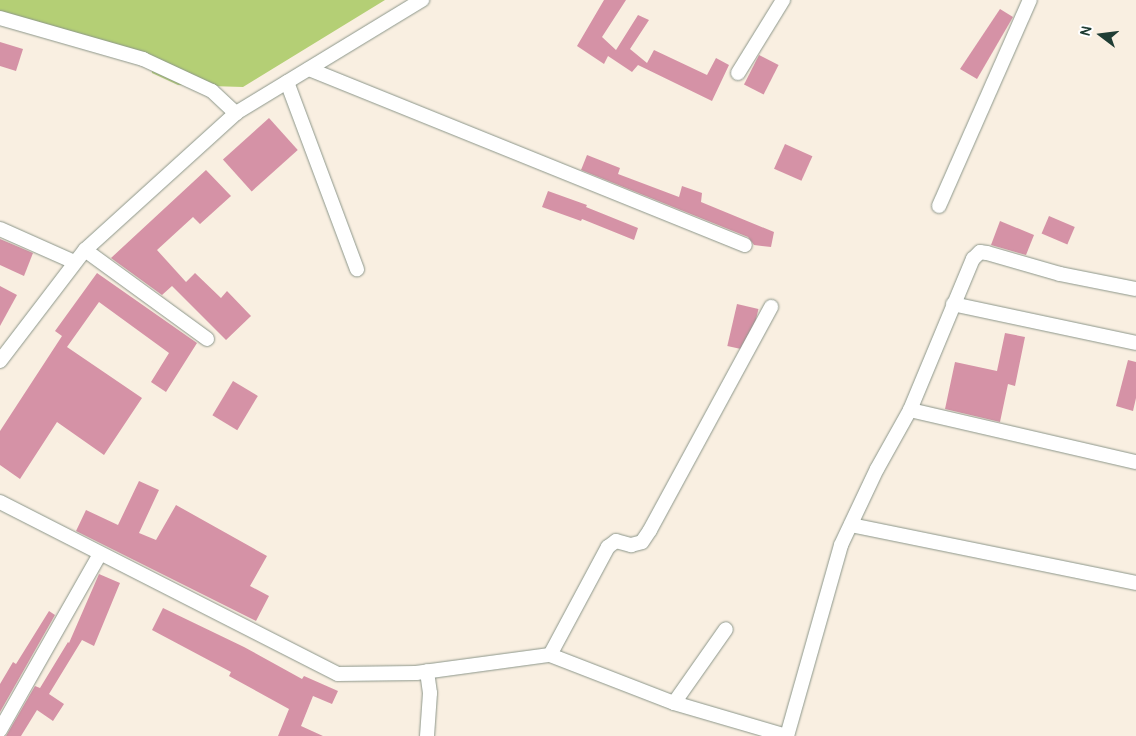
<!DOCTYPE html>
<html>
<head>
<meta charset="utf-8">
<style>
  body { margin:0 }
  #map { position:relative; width:1136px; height:736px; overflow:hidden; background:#f9efe1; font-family:Pangolin,sans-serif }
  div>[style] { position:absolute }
  .green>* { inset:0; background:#b4cf75 }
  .building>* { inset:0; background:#d592a6; transform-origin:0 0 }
  .roads { filter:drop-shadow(0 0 1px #8c968a) drop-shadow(0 0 1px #8c968a) }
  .minor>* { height:14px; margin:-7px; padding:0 7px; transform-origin:7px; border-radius:7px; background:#fff }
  span { translate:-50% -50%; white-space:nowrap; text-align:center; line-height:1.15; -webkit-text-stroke:5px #fff; paint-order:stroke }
  .north { position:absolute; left:1076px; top:10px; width:50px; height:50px; -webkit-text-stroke:4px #fff; paint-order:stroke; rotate:285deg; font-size:14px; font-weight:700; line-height:20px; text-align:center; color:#1f3d34 }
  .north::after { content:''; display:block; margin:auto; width:18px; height:22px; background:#1f3d34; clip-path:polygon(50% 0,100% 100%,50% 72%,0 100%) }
</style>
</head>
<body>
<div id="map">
  <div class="green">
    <i style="clip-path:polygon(0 0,385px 0,243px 87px,178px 85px,152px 73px,151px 62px,0 11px)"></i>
  </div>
  <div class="building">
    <i style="clip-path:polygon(604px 0,626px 0,602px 37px,616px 50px,638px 15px,649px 20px,630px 49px,647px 63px,654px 50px,707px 75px,716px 58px,729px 65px,712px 101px,638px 65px,632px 72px,608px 56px,604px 64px,577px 46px)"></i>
    <i style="clip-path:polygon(1000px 9px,1013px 17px,977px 79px,960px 69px)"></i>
    <i style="clip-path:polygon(0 42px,23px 49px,16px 71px,0 66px)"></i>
    <i style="left:759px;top:55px;width:22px;height:33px;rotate:27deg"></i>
    <i style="left:269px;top:118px;width:43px;height:62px;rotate:48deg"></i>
    <i style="left:785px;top:144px;width:30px;height:27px;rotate:24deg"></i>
    <i style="clip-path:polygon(587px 155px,620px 168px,618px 174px,679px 197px,682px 186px,702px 193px,701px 202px,774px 232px,771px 247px,754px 245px,748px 237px,581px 170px)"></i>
    <i style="clip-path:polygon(206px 170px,231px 196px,200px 224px,193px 217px,157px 250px,186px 282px,195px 273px,221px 298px,227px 291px,251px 316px,226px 340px,172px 286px,162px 295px,111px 258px)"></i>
    <i style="clip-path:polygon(548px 191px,587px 205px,586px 207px,638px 228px,634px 240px,582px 219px,581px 221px,542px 207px)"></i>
    <i style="left:1049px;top:216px;width:28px;height:19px;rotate:23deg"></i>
    <i style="clip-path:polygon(1000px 221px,1034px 235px,1026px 255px,991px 245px)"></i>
    <i style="clip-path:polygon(0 239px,33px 253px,24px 276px,0 265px)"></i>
    <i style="clip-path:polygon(97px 273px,197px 343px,166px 392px,151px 382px,169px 353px,99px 302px,67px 347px,142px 398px,104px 455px,57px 422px,20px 479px,0 465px,0 431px,62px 336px,55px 331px)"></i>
    <i style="clip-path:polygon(0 286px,17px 295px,0 326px)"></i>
    <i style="left:737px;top:304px;width:22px;height:43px;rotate:13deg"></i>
    <i style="clip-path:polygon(1005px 333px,1025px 337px,1015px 386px,1008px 384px,1000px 422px,945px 409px,955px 362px,997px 371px)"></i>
    <i style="clip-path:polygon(1128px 360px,1136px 362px,1136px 398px,1133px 411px,1116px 406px)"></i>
    <i style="left:233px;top:381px;width:29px;height:40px;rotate:31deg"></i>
    <i style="clip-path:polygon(139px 481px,159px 490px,139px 533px,156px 540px,176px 505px,267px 556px,250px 586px,269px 596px,256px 621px,76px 531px,86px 510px,118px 525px)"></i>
    <i style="clip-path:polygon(99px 574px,120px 583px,94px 646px,82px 640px,49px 694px,64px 704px,53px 721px,37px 710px,21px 736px,6px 736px,35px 686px,40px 688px,68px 642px,69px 643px)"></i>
    <i style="clip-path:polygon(163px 608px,244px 647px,302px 679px,304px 676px,338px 691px,332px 704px,313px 696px,301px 726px,323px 736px,278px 736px,289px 709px,229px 676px,231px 672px,152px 630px)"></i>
    <i style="clip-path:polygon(49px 611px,55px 615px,0 712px,0 684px,13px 662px,16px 664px)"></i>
  </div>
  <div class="roads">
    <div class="minor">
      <i style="left:0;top:18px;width:149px;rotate:16deg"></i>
      <i style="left:143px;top:59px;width:76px;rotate:24.9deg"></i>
      <i style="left:212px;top:91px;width:33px;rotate:43deg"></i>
      <i style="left:309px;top:69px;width:470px;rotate:22deg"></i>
      <i style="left:738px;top:73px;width:86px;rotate:-58.3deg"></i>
      <i style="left:287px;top:82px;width:200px;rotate:69.5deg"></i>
      <i style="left:939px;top:206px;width:225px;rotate:-66.2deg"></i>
      <i style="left:0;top:229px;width:81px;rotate:24deg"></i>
      <i style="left:85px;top:250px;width:151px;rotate:36.1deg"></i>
      <i style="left:953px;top:304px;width:187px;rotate:12deg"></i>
      <i style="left:0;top:361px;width:140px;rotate:-52.6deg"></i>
      <i style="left:85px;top:250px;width:204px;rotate:-42.2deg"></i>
      <i style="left:236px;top:113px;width:218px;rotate:-31.3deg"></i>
      <i style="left:910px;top:410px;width:232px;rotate:13deg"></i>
      <i style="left:0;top:502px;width:379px;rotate:27deg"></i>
      <i style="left:338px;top:674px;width:78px;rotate:-0.7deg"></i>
      <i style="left:416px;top:673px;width:135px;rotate:-7.7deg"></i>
      <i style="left:550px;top:655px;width:133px;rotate:21.2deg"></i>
      <i style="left:674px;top:703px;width:118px;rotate:16.3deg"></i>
      <i style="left:851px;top:525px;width:291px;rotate:11.5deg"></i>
      <i style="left:550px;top:655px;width:123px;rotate:-61.8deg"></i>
      <i style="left:608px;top:547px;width:10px;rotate:-37deg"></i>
      <i style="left:616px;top:541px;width:16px;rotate:15deg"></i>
      <i style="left:631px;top:545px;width:11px;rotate:-15deg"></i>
      <i style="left:642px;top:542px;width:14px;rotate:-56deg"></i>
      <i style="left:650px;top:530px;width:254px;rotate:-61.5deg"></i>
      <i style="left:674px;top:703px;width:90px;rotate:-54.9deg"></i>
      <i style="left:0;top:730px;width:202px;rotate:-60.4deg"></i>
      <i style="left:427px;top:736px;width:43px;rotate:-86deg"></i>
      <i style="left:430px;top:693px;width:22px;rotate:-98deg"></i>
      <i style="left:787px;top:736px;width:198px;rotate:-74.2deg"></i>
      <i style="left:841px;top:545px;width:84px;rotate:-64.7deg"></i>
      <i style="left:877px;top:469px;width:68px;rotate:-60.8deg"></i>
      <i style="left:910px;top:410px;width:164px;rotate:-67.4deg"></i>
      <i style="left:973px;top:259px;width:10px;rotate:-45deg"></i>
      <i style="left:980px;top:252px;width:7px;rotate:8deg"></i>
      <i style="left:987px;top:253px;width:76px;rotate:16deg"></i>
      <i style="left:1060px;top:274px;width:77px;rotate:11.2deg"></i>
    </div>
  </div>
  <div class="north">N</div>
</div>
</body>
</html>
